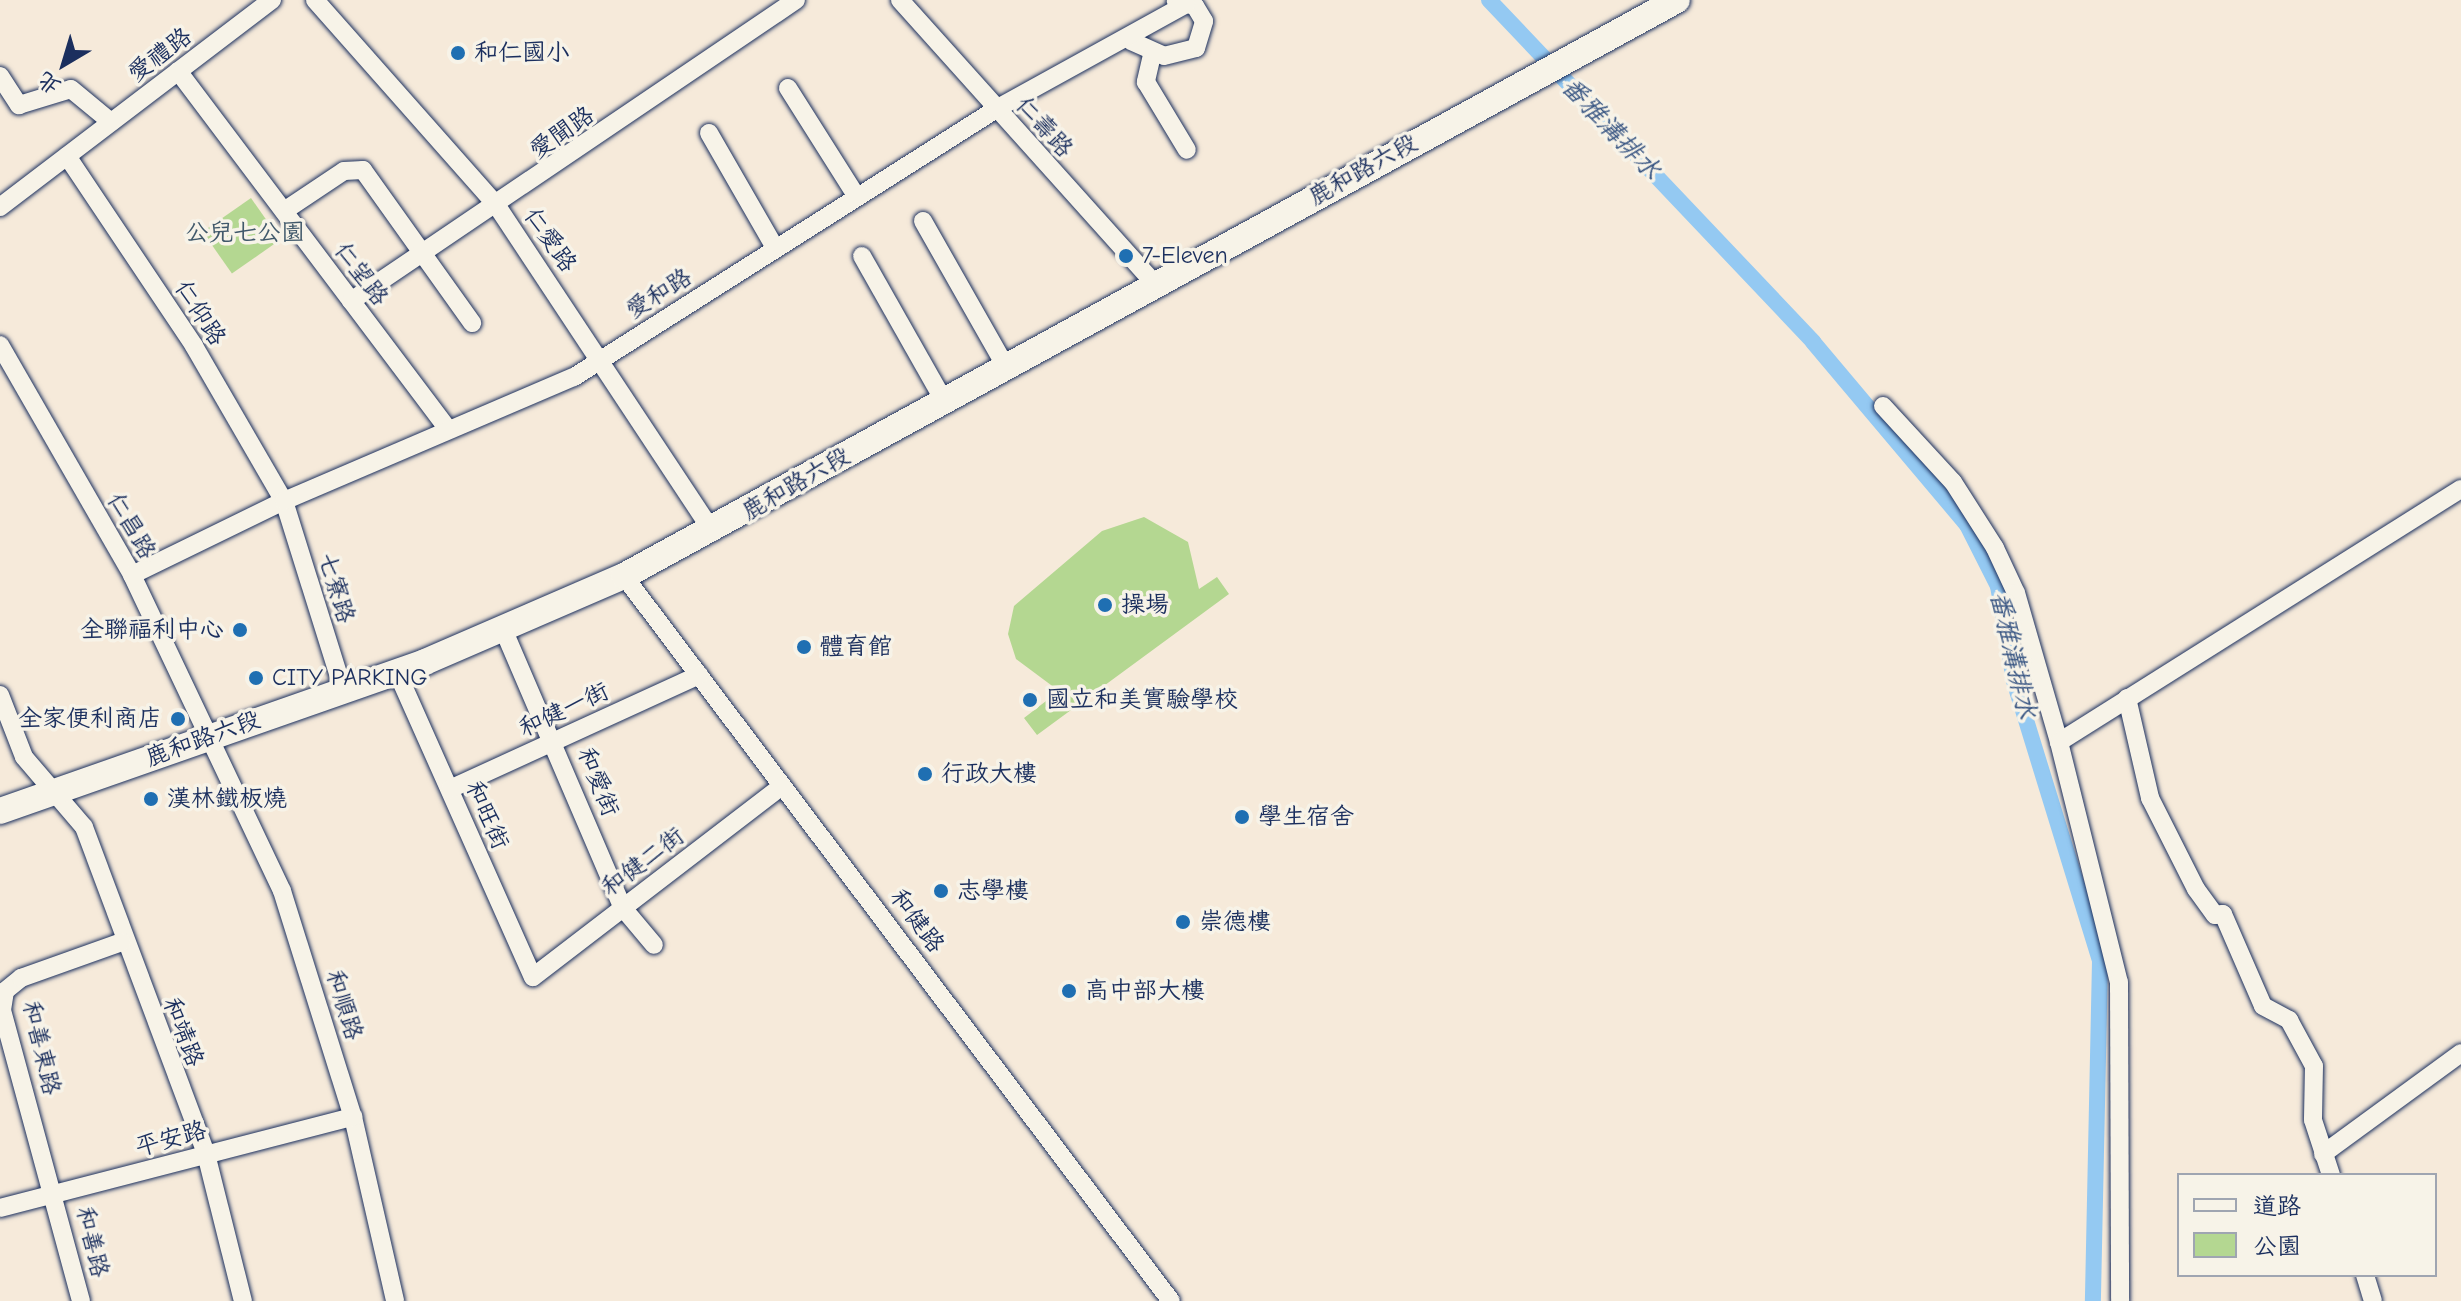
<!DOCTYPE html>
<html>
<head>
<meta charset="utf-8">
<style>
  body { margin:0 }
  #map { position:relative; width:2461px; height:1301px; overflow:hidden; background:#f6eada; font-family:"Comic Neue","LXGW WenKai TC",sans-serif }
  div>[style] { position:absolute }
  .green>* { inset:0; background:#b4d791; transform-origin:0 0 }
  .canal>* { height:16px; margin:-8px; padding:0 8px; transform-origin:8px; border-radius:8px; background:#94c9f2 }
  .roads { filter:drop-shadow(0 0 2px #1b2f5e) drop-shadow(0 0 2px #1b2f5e) }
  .street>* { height:18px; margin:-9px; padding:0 9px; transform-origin:9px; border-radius:9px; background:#f7f3e8 }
  .secondary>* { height:26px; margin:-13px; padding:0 13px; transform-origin:13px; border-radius:13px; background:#f7f3e8 }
  .dots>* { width:22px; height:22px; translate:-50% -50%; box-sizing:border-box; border:4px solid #f7f3e8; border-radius:50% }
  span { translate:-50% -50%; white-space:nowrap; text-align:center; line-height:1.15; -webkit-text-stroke:7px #f7f3e8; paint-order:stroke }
  .poi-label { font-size:24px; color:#1b2f5e }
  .left { translate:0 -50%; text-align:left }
  .right { translate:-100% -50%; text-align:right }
  .street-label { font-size:24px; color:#1b2f5e }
  .park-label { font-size:24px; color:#41596b }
  .water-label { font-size:26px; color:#395683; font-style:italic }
  .legend { position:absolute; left:2177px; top:1173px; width:260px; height:104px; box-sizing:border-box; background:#f7f3e8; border:2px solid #9fa5b1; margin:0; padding:10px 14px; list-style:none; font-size:24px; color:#1b2f5e }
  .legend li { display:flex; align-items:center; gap:16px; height:40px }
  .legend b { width:40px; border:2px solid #9fa5b1 }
  .north { position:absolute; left:24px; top:24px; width:80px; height:80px; -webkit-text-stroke:6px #f7f3e8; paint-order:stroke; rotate:218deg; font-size:22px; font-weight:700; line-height:32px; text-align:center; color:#1b2f5e }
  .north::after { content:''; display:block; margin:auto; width:28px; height:36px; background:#1b2f5e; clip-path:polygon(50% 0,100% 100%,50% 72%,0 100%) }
</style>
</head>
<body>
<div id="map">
  <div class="green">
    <i style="left:251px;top:198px;width:51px;height:59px;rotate:55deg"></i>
    <i style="clip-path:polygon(1144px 517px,1188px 542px,1199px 589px,1217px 577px,1229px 594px,1037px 735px,1024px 718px,1059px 691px,1016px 659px,1008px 634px,1014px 606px,1102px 531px)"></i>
  </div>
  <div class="canal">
    <i style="left:1489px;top:0;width:471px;rotate:46.5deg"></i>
    <i style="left:1813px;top:342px;width:239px;rotate:49.9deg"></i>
    <i style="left:1967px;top:525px;width:68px;rotate:63.1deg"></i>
    <i style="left:1998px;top:586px;width:96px;rotate:80.4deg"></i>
    <i style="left:2014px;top:681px;width:293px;rotate:72.9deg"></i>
    <i style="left:2100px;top:961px;width:340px;rotate:91.2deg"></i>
  </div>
  <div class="roads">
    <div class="street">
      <i style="left:315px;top:0;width:275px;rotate:48.5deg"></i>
      <i style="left:497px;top:206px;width:391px;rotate:56.5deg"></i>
      <i style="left:900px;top:0;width:382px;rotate:48.1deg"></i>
      <i style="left:1131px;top:41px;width:36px;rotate:24deg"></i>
      <i style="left:1164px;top:56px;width:33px;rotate:-14deg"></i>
      <i style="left:1196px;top:48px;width:28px;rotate:-73deg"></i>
      <i style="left:1204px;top:21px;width:17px;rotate:-121deg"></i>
      <i style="left:1195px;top:6px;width:20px;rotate:-165deg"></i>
      <i style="left:1152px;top:55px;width:28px;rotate:103deg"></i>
      <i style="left:1146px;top:82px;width:79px;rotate:58.9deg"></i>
      <i style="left:178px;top:71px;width:448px;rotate:53deg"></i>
      <i style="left:0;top:76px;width:35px;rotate:57deg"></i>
      <i style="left:19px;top:105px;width:54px;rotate:-17.1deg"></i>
      <i style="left:71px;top:89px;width:52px;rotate:39.5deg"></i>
      <i style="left:788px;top:88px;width:129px;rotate:57.7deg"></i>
      <i style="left:709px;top:133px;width:133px;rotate:60.1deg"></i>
      <i style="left:67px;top:156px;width:229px;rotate:56.2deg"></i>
      <i style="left:194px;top:346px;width:179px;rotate:59.9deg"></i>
      <i style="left:284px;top:501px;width:197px;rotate:72.6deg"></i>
      <i style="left:0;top:207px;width:342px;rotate:-37.3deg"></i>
      <i style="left:284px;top:211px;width:72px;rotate:-33.7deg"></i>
      <i style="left:344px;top:171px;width:19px;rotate:-3deg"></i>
      <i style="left:363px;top:170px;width:188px;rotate:54.5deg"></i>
      <i style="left:923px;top:221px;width:168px;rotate:60.4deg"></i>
      <i style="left:862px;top:256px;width:167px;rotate:60.5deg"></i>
      <i style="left:351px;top:301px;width:537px;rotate:-34.07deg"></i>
      <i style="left:0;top:345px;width:265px;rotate:60.1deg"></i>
      <i style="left:132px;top:575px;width:350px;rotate:64.6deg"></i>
      <i style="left:282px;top:891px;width:237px;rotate:72.6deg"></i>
      <i style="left:353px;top:1117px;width:189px;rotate:77.1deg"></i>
      <i style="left:1883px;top:406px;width:103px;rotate:47.4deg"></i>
      <i style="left:1953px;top:482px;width:78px;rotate:57.5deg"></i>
      <i style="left:1995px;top:548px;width:50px;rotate:65deg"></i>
      <i style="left:2016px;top:593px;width:155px;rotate:73.9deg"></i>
      <i style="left:2059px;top:742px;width:247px;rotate:76deg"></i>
      <i style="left:2119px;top:982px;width:319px;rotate:89.8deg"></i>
      <i style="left:132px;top:575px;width:169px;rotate:-26deg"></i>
      <i style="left:284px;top:501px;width:315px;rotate:-23.2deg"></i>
      <i style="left:574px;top:377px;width:500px;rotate:-32.4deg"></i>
      <i style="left:996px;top:109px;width:217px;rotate:-28.9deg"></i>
      <i style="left:624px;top:576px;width:908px;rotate:52.97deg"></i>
      <i style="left:504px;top:631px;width:301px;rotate:66.8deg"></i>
      <i style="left:623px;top:908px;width:48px;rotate:50deg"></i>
      <i style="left:397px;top:672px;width:334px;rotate:66deg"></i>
      <i style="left:533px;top:977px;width:314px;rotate:-37.5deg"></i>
      <i style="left:0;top:695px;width:66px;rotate:68.8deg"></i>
      <i style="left:24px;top:757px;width:92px;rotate:49.4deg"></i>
      <i style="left:84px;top:827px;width:349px;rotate:69.5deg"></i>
      <i style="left:206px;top:1154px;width:152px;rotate:75.9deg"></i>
      <i style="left:2127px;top:698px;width:103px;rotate:77deg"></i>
      <i style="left:2150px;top:798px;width:102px;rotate:63.2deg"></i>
      <i style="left:2196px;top:889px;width:32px;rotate:54deg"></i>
      <i style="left:2215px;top:915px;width:8px;rotate:-7deg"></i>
      <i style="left:2223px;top:914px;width:100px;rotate:66.5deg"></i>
      <i style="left:2263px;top:1006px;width:30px;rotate:28deg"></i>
      <i style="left:2289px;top:1020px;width:52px;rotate:61.5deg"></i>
      <i style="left:2314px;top:1066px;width:54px;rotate:91.1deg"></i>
      <i style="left:2313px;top:1120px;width:58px;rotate:71.9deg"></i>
      <i style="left:2059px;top:742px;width:475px;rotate:-32.2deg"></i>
      <i style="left:450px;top:789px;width:274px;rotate:-24.6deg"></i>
      <i style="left:2323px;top:1154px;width:171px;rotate:-36.2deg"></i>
      <i style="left:0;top:1208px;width:365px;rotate:-14.5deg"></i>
      <i style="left:2365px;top:1275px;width:27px;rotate:73deg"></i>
      <i style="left:81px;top:1301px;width:302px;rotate:-105.2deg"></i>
      <i style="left:2px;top:1010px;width:19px;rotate:-81deg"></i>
      <i style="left:5px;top:991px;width:21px;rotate:-39deg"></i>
      <i style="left:21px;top:978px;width:107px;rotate:-19.6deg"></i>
    </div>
    <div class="secondary">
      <i style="left:0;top:811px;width:450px;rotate:-19.3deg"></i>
      <i style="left:425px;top:662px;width:217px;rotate:-23.4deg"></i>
      <i style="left:624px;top:576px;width:1200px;rotate:-28.68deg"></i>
    </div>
  </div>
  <div class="dots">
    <i style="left:458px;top:53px;background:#1f6fb2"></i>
    <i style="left:1126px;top:256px;background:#1f6fb2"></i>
    <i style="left:1105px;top:605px;background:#1f6fb2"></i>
    <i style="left:240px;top:630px;background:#1f6fb2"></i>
    <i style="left:804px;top:647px;background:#1f6fb2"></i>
    <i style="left:256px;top:678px;background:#1f6fb2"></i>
    <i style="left:1030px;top:700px;background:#1f6fb2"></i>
    <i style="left:178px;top:719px;background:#1f6fb2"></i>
    <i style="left:925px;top:774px;background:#1f6fb2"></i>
    <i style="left:151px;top:799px;background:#1f6fb2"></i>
    <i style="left:1242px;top:817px;background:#1f6fb2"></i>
    <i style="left:941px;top:891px;background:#1f6fb2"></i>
    <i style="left:1183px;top:922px;background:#1f6fb2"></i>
    <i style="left:1069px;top:991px;background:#1f6fb2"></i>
  </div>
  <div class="poi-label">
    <span class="left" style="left:474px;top:53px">和仁國小</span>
    <span class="left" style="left:1142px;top:256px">7-Eleven</span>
    <span class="left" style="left:1121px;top:605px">操場</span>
    <span class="right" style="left:224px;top:630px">全聯福利中心</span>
    <span class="left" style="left:820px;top:647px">體育館</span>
    <span class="left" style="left:272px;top:678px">CITY PARKING</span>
    <span class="left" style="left:1046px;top:700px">國立和美實驗學校</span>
    <span class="right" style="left:162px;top:719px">全家便利商店</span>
    <span class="left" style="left:941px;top:774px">行政大樓</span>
    <span class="left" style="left:167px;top:799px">漢林鐵板燒</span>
    <span class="left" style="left:1258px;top:817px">學生宿舍</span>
    <span class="left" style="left:957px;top:891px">志學樓</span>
    <span class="left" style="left:1199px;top:922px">崇德樓</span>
    <span class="left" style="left:1085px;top:991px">高中部大樓</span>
  </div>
  <div class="street-label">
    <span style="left:160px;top:55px;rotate:-37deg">愛禮路</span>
    <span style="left:1044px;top:127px;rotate:48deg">仁壽路</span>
    <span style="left:562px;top:133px;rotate:-35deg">愛聞路</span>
    <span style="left:1363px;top:170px;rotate:-29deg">鹿和路六段</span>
    <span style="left:550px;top:240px;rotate:55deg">仁愛路</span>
    <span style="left:361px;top:274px;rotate:53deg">仁望路</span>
    <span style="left:659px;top:294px;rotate:-32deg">愛和路</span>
    <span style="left:200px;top:313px;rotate:57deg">仁仰路</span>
    <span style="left:796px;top:484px;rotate:-30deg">鹿和路六段</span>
    <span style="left:131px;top:526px;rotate:60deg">仁昌路</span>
    <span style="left:336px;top:588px;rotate:73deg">七寮路</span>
    <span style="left:564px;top:710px;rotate:-25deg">和健一街</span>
    <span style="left:203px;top:739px;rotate:-20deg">鹿和路六段</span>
    <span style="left:598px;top:782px;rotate:68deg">和愛街</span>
    <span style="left:487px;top:815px;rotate:66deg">和旺街</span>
    <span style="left:643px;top:862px;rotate:-37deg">和健二街</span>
    <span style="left:917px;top:921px;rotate:53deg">和健路</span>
    <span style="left:344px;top:1005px;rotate:73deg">和順路</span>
    <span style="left:183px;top:1032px;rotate:69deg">和靖路</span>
    <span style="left:41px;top:1048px;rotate:77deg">和善東路</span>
    <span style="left:171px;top:1139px;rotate:-15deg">平安路</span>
    <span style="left:92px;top:1242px;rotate:77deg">和善路</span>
  </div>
  <div class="park-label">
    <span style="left:245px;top:233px">公兒七公園</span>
  </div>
  <div class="water-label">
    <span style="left:1610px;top:129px;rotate:46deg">番雅溝排水</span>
    <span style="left:2012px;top:655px;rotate:77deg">番雅溝排水</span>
  </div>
  <ul class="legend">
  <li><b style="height:10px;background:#f7f3e8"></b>道路</li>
  <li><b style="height:22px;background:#b4d791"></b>公園</li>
  </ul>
  <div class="north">北</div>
</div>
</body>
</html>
